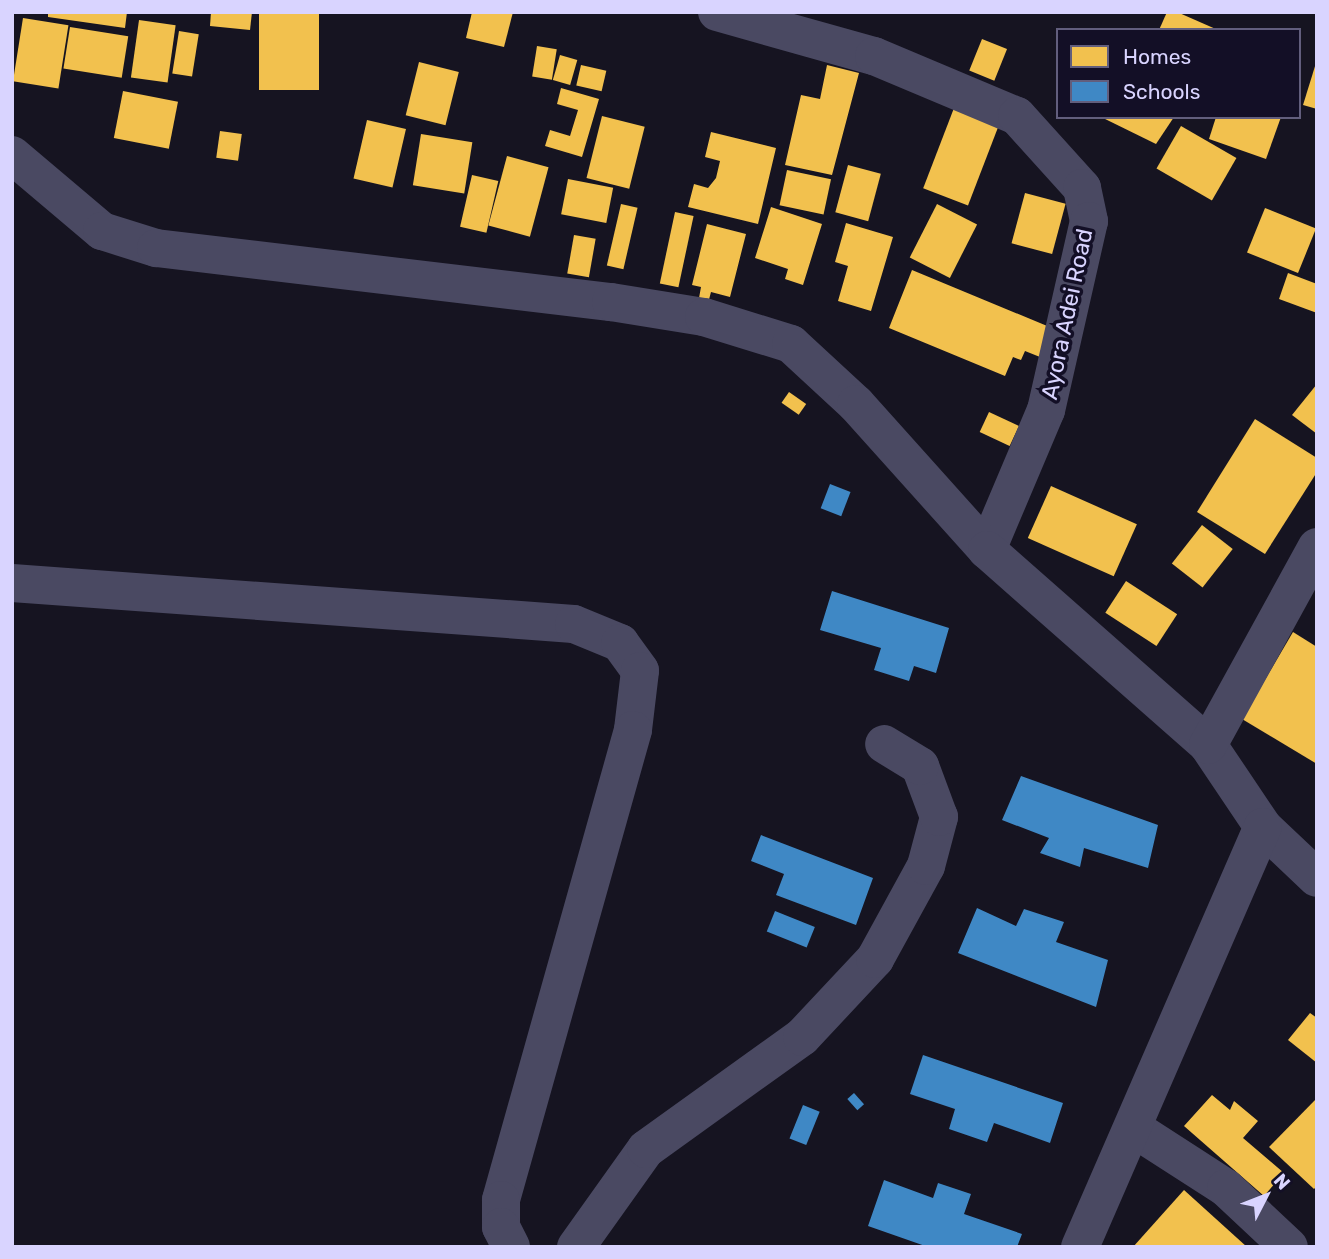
<!DOCTYPE html>
<html>
<head>
<meta charset="utf-8">
<style>
  body { margin:0 }
  #map { position:relative; width:1329px; height:1259px; overflow:hidden; background:#161421; font-family:Rubik,sans-serif }
  div>[style] { position:absolute }
  .homes>* { inset:0; background:#f2c14e; transform-origin:0 0 }
  .schools>* { inset:0; background:#3f88c5; transform-origin:0 0 }
  .minor>* { height:38px; margin:-19px; padding:0 19px; transform-origin:19px; border-radius:19px; background:#4a4962 }
  span { translate:-50% -50%; white-space:nowrap; text-align:center; line-height:1.15; -webkit-text-stroke:7px #130f26; paint-order:stroke }
  .street-label { font-size:23px; color:#d9d4ff }
  .frame { position:absolute; inset:0; border:14px solid #d9d4ff; pointer-events:none }
  .legend { position:absolute; left:1056px; top:28px; width:245px; height:91px; box-sizing:border-box; background:#130f26; border:2px solid #625e7d; margin:0; padding:9px 12px; list-style:none; font-size:21px; color:#d9d4ff }
  .legend li { display:flex; align-items:center; gap:14px; height:35px }
  .legend b { width:35px; border:2px solid #625e7d }
  .north { position:absolute; left:1231px; top:1161px; width:70px; height:70px; -webkit-text-stroke:5px #130f26; paint-order:stroke; rotate:48deg; font-size:19px; font-weight:700; line-height:28px; text-align:center; color:#d9d4ff }
  .north::after { content:''; display:block; margin:auto; width:24px; height:32px; background:#d9d4ff; clip-path:polygon(50% 0,100% 100%,50% 72%,0 100%) }
</style>
</head>
<body>
<div id="map">
  <div class="homes">
    <i style="clip-path:polygon(48px 12px,127px 12px,125px 28px,48px 17px)"></i>
    <i style="clip-path:polygon(211px 12px,252px 12px,250px 30px,210px 26px)"></i>
    <i style="left:259px;top:12px;width:60px;height:78px"></i>
    <i style="clip-path:polygon(472px 12px,513px 12px,504px 47px,466px 38px)"></i>
    <i style="clip-path:polygon(1167px 12px,1177px 12px,1218px 30px,1159px 30px)"></i>
    <i style="left:23px;top:18px;width:46px;height:64px;rotate:9deg"></i>
    <i style="left:139px;top:20px;width:37px;height:58px;rotate:8deg"></i>
    <i style="left:70px;top:27px;width:59px;height:42px;rotate:9deg"></i>
    <i style="left:179px;top:31px;width:20px;height:43px;rotate:9deg"></i>
    <i style="left:982px;top:39px;width:27px;height:34px;rotate:22deg"></i>
    <i style="left:537px;top:46px;width:20px;height:31px;rotate:9deg"></i>
    <i style="left:560px;top:55px;width:18px;height:26px;rotate:16deg"></i>
    <i style="left:419px;top:62px;width:41px;height:55px;rotate:14deg"></i>
    <i style="clip-path:polygon(1316px 63px,1317px 63px,1317px 109px,1303px 105px)"></i>
    <i style="left:581px;top:65px;width:26px;height:21px;rotate:13deg"></i>
    <i style="clip-path:polygon(827px 65px,859px 73px,832px 175px,785px 165px,801px 95px,820px 99px)"></i>
    <i style="clip-path:polygon(561px 88px,599px 99px,582px 157px,545px 146px,550px 130px,570px 136px,578px 110px,557px 104px)"></i>
    <i style="left:123px;top:91px;width:56px;height:48px;rotate:11deg"></i>
    <i style="left:954px;top:108px;width:48px;height:86px;rotate:21deg"></i>
    <i style="left:602px;top:116px;width:44px;height:64px;rotate:14deg"></i>
    <i style="clip-path:polygon(1101px 117px,1174px 117px,1156px 144px)"></i>
    <i style="clip-path:polygon(1216px 117px,1281px 117px,1266px 159px,1209px 139px)"></i>
    <i style="left:367px;top:120px;width:40px;height:60px;rotate:13deg"></i>
    <i style="left:1181px;top:126px;width:64px;height:49px;rotate:30deg"></i>
    <i style="left:220px;top:131px;width:22px;height:27px;rotate:8deg"></i>
    <i style="clip-path:polygon(711px 132px,776px 148px,758px 224px,688px 207px,694px 184px,708px 188px,716px 178px,720px 161px,705px 157px)"></i>
    <i style="left:421px;top:134px;width:52px;height:52px;rotate:9deg"></i>
    <i style="left:507px;top:156px;width:43px;height:72px;rotate:15deg"></i>
    <i style="left:848px;top:165px;width:34px;height:49px;rotate:15deg"></i>
    <i style="left:787px;top:170px;width:45px;height:36px;rotate:12deg"></i>
    <i style="left:472px;top:175px;width:27px;height:53px;rotate:13deg"></i>
    <i style="left:568px;top:179px;width:46px;height:36px;rotate:11deg"></i>
    <i style="left:1025px;top:193px;width:42px;height:52px;rotate:15deg"></i>
    <i style="left:621px;top:204px;width:17px;height:63px;rotate:13deg"></i>
    <i style="left:937px;top:204px;width:45px;height:60px;rotate:27deg"></i>
    <i style="clip-path:polygon(771px 207px,822px 224px,803px 285px,785px 279px,788px 269px,755px 258px)"></i>
    <i style="left:1265px;top:208px;width:55px;height:48px;rotate:22deg"></i>
    <i style="left:675px;top:212px;width:19px;height:73px;rotate:12deg"></i>
    <i style="clip-path:polygon(846px 223px,893px 237px,871px 311px,838px 301px,848px 266px,835px 262px)"></i>
    <i style="clip-path:polygon(707px 224px,746px 234px,730px 297px,711px 292px,707px 307px,699px 298px,701px 287px,692px 285px)"></i>
    <i style="left:574px;top:235px;width:22px;height:39px;rotate:10deg"></i>
    <i style="clip-path:polygon(912px 270px,1052px 328px,1040px 357px,1025px 351px,1021px 360px,1013px 357px,1005px 376px,889px 328px)"></i>
    <i style="clip-path:polygon(1288px 273px,1317px 284px,1317px 313px,1279px 299px)"></i>
    <i style="clip-path:polygon(1317px 384px,1317px 434px,1292px 415px)"></i>
    <i style="left:789px;top:392px;width:21px;height:13px;rotate:35deg"></i>
    <i style="left:989px;top:412px;width:33px;height:22px;rotate:25deg"></i>
    <i style="clip-path:polygon(1255px 419px,1317px 458px,1317px 472px,1265px 554px,1197px 512px)"></i>
    <i style="left:1051px;top:486px;width:94px;height:57px;rotate:24deg"></i>
    <i style="left:1202px;top:525px;width:39px;height:49px;rotate:38deg"></i>
    <i style="left:1126px;top:581px;width:61px;height:38px;rotate:33deg"></i>
    <i style="clip-path:polygon(1293px 632px,1317px 647px,1317px 764px,1242px 719px)"></i>
    <i style="clip-path:polygon(1310px 1013px,1317px 1018px,1317px 1063px,1288px 1040px)"></i>
    <i style="clip-path:polygon(1212px 1095px,1230px 1110px,1234px 1101px,1258px 1121px,1243px 1138px,1284px 1173px,1264px 1196px,1184px 1126px)"></i>
    <i style="clip-path:polygon(1317px 1098px,1317px 1186px,1314px 1189px,1269px 1147px)"></i>
    <i style="clip-path:polygon(1184px 1190px,1247px 1247px,1133px 1247px)"></i>
  </div>
  <div class="schools">
    <i style="left:830px;top:484px;width:22px;height:26px;rotate:21deg"></i>
    <i style="clip-path:polygon(832px 591px,949px 628px,936px 673px,914px 666px,909px 681px,874px 670px,881px 648px,820px 630px)"></i>
    <i style="clip-path:polygon(1021px 776px,1158px 825px,1148px 868px,1084px 848px,1080px 867px,1040px 853px,1049px 838px,1002px 820px)"></i>
    <i style="clip-path:polygon(761px 835px,873px 878px,856px 925px,776px 895px,784px 874px,751px 861px)"></i>
    <i style="clip-path:polygon(977px 908px,1016px 926px,1024px 909px,1064px 922px,1056px 942px,1108px 960px,1096px 1007px,958px 953px)"></i>
    <i style="left:775px;top:911px;width:43px;height:22px;rotate:22deg"></i>
    <i style="clip-path:polygon(923px 1055px,1063px 1103px,1050px 1143px,994px 1123px,987px 1142px,949px 1129px,955px 1109px,910px 1094px)"></i>
    <i style="left:854px;top:1093px;width:15px;height:9px;rotate:48deg"></i>
    <i style="left:803px;top:1105px;width:18px;height:36px;rotate:22deg"></i>
    <i style="clip-path:polygon(884px 1180px,933px 1198px,938px 1183px,971px 1194px,964px 1214px,1022px 1234px,1017px 1247px,928px 1247px,868px 1226px)"></i>
  </div>
  <div class="minor">
    <i style="left:717px;top:12px;width:163px;rotate:15.7deg"></i>
    <i style="left:874px;top:56px;width:155px;rotate:22.8deg"></i>
    <i style="left:1017px;top:116px;width:97px;rotate:47.9deg"></i>
    <i style="left:1082px;top:188px;width:34px;rotate:78deg"></i>
    <i style="left:1089px;top:221px;width:194px;rotate:102.8deg"></i>
    <i style="left:1046px;top:410px;width:152px;rotate:112.9deg"></i>
    <i style="left:12px;top:155px;width:118px;rotate:40.2deg"></i>
    <i style="left:102px;top:231px;width:57px;rotate:17.5deg"></i>
    <i style="left:156px;top:248px;width:458px;rotate:6.8deg"></i>
    <i style="left:611px;top:302px;width:94px;rotate:9.2deg"></i>
    <i style="left:704px;top:317px;width:91px;rotate:17.2deg"></i>
    <i style="left:791px;top:344px;width:88px;rotate:42.7deg"></i>
    <i style="left:856px;top:404px;width:196px;rotate:48.1deg"></i>
    <i style="left:987px;top:550px;width:295px;rotate:41.4deg"></i>
    <i style="left:1208px;top:745px;width:99px;rotate:56.1deg"></i>
    <i style="left:1263px;top:827px;width:74px;rotate:43.4deg"></i>
    <i style="left:12px;top:583px;width:563px;rotate:4.17deg"></i>
    <i style="left:574px;top:624px;width:50px;rotate:22.4deg"></i>
    <i style="left:620px;top:643px;width:34px;rotate:54deg"></i>
    <i style="left:640px;top:671px;width:59px;rotate:96.8deg"></i>
    <i style="left:633px;top:730px;width:488px;rotate:105.7deg"></i>
    <i style="left:501px;top:1200px;width:27px;rotate:90deg"></i>
    <i style="left:501px;top:1227px;width:22px;rotate:63deg"></i>
    <i style="left:1208px;top:745px;width:226px;rotate:-61.2deg"></i>
    <i style="left:1133px;top:1128px;width:111px;rotate:32.8deg"></i>
    <i style="left:1226px;top:1188px;width:86px;rotate:43.1deg"></i>
    <i style="left:576px;top:1247px;width:120px;rotate:-54.5deg"></i>
    <i style="left:646px;top:1149px;width:192px;rotate:-35.7deg"></i>
    <i style="left:802px;top:1037px;width:107px;rotate:-46.9deg"></i>
    <i style="left:875px;top:959px;width:106px;rotate:-61.3deg"></i>
    <i style="left:926px;top:866px;width:51px;rotate:-75.1deg"></i>
    <i style="left:939px;top:817px;width:54px;rotate:-110.4deg"></i>
    <i style="left:920px;top:766px;width:42px;rotate:-148.6deg"></i>
    <i style="left:1080px;top:1247px;width:458px;rotate:-66.5deg"></i>
  </div>
  <div class="street-label">
    <span style="left:1067px;top:314px;rotate:-78deg">Ayora Adei Road</span>
  </div>
  <div class="frame"></div>
  <ul class="legend">
  <li><b style="height:19px;background:#f2c14e"></b>Homes</li>
  <li><b style="height:19px;background:#3f88c5"></b>Schools</li>
  </ul>
  <div class="north">N</div>
</div>
</body>
</html>
